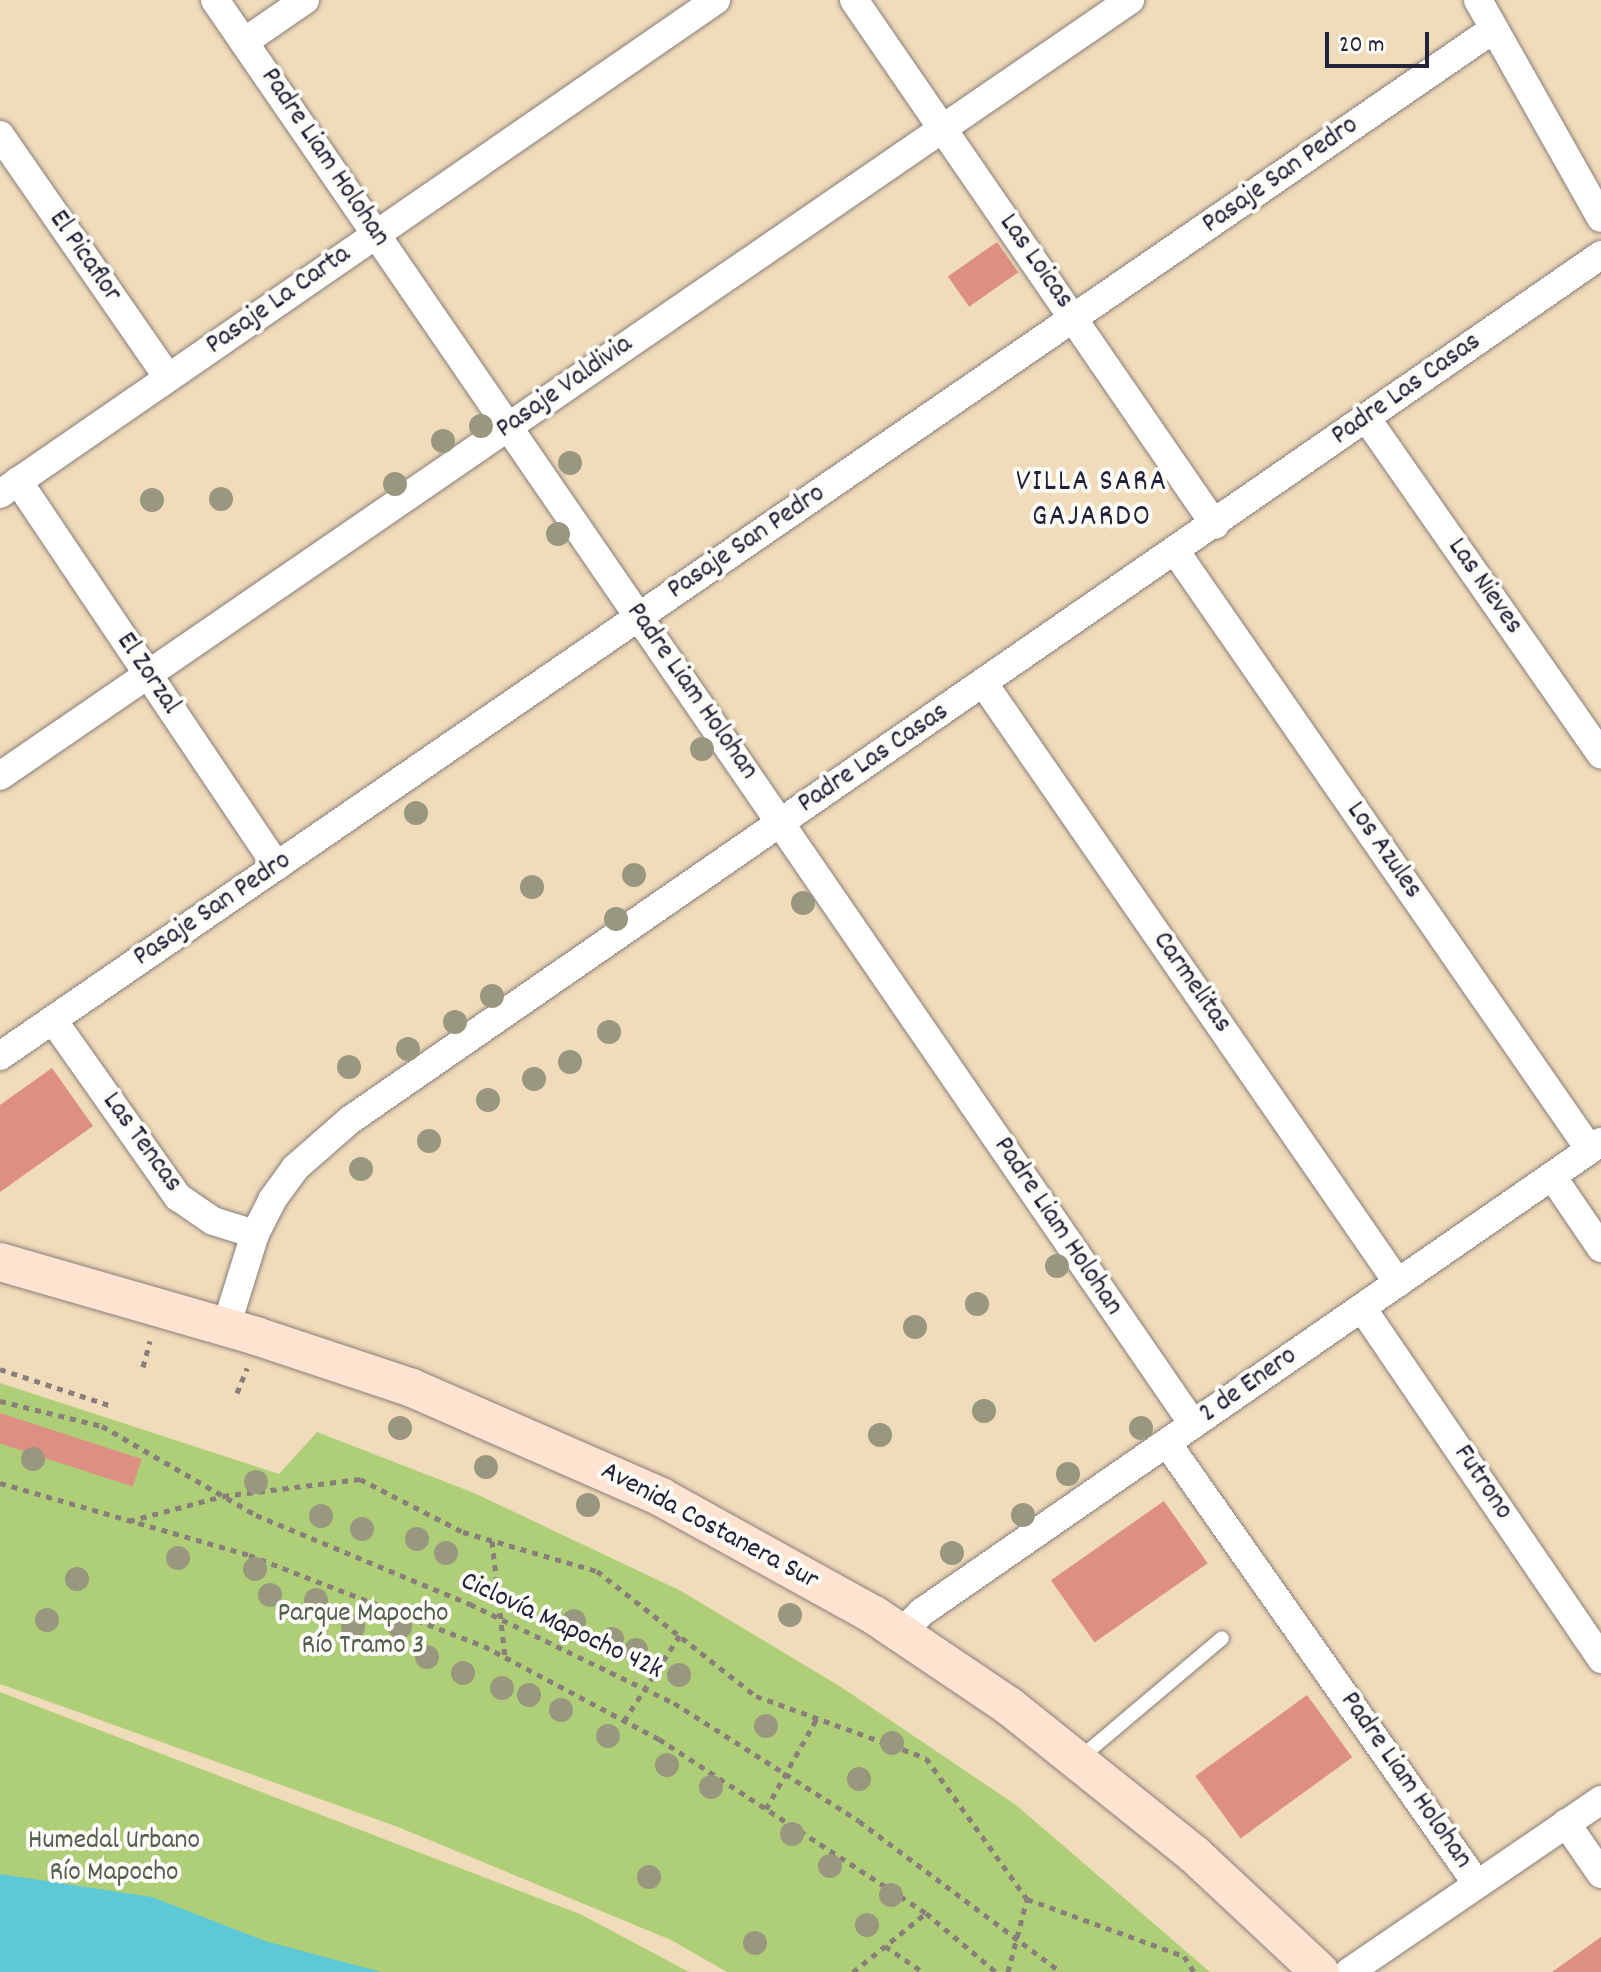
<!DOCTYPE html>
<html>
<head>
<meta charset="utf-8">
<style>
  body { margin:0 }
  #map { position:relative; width:1601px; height:1972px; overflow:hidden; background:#f0dbba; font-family:Dekko,sans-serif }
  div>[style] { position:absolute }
  .green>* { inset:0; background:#aecf77 }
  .water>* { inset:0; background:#5dc9d6 }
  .building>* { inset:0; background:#de8f83; transform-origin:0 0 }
  .path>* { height:5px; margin-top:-2.5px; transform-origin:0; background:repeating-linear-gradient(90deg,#897e7a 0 6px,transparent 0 12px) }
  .roads { filter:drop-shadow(0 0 2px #897e7a) drop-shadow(0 0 2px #897e7a) }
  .lane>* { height:14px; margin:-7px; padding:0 7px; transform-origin:7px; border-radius:7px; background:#fff }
  .street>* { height:28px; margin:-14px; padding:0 14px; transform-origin:14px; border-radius:14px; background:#fff }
  .secondary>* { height:38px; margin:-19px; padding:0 19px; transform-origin:19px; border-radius:19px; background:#fee3d1 }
  .trees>* { width:24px; height:24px; margin:-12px; border-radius:50%; background:#9a9780 }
  span { translate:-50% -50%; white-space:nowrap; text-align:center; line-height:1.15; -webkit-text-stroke:8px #fdfcf7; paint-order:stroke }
  .street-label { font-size:28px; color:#22223b }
  .park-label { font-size:28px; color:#535f50 }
  .neighbourhood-label { font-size:30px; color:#22223b; letter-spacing:2px }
  .scale { position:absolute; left:1325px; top:32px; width:104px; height:36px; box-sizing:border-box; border:4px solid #22223b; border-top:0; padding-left:10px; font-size:24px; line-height:28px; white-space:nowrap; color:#22223b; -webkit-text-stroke:6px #fdfcf7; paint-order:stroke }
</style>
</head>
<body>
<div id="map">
  <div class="green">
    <i style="clip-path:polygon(0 1383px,279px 1474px,317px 1432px,474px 1493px,681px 1591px,841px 1687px,1016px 1805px,1210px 1972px,727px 1972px,671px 1940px,398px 1827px,0 1684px)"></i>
    <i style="clip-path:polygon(0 1692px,580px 1914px,689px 1972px,0 1972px)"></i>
  </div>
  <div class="water">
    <i style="clip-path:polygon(0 1874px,152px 1897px,265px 1941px,381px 1972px,0 1972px)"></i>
  </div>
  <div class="building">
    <i style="left:997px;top:242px;width:37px;height:60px;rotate:55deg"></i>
    <i style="clip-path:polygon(52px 1068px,93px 1126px,0 1192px,0 1105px)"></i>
    <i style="left:0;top:1413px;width:149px;height:29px;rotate:18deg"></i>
    <i style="left:1164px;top:1501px;width:76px;height:138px;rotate:55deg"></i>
    <i style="left:1307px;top:1695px;width:77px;height:138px;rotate:54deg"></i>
    <i style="clip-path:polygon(1601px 1937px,1601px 1972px,1552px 1972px)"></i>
  </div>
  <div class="path">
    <i style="left:143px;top:1367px;width:27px;rotate:-75deg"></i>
    <i style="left:0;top:1369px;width:115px;rotate:18.3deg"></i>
    <i style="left:237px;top:1393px;width:27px;rotate:-68deg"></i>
    <i style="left:0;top:1401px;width:105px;rotate:13.8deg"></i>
    <i style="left:102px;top:1426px;width:178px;rotate:30deg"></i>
    <i style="left:256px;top:1515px;width:232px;rotate:22.6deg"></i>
    <i style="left:470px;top:1604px;width:227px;rotate:25.9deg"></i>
    <i style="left:674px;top:1703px;width:219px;rotate:32.5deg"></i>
    <i style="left:859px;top:1821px;width:252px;rotate:36.8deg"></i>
    <i style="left:0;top:1483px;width:259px;rotate:16.1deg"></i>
    <i style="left:249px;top:1555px;width:252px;rotate:21.2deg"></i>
    <i style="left:484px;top:1646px;width:198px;rotate:28deg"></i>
    <i style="left:659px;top:1739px;width:319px;rotate:33.1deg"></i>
    <i style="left:926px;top:1913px;width:92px;rotate:40.1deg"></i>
    <i style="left:129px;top:1521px;width:97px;rotate:-14.9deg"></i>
    <i style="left:223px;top:1496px;width:138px;rotate:-7.1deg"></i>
    <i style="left:360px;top:1479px;width:116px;rotate:27.2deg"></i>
    <i style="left:463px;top:1532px;width:140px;rotate:16.2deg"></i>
    <i style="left:597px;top:1571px;width:202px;rotate:38.2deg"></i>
    <i style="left:756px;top:1696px;width:181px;rotate:20deg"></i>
    <i style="left:926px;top:1758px;width:173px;rotate:54.4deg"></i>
    <i style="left:1027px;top:1899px;width:167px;rotate:20deg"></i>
    <i style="left:1184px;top:1956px;width:19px;rotate:58deg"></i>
    <i style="left:492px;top:1541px;width:117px;rotate:83.6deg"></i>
    <i style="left:624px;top:1721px;width:103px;rotate:-56.9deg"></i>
    <i style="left:766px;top:1809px;width:104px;rotate:-60.7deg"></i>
    <i style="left:885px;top:1946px;width:46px;rotate:34.4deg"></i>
    <i style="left:853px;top:1972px;width:94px;rotate:-38.9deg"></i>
    <i style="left:1008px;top:1972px;width:75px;rotate:-75.4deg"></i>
  </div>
  <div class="roads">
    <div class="lane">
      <i style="left:1079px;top:1759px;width:187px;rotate:-40.2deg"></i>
    </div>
    <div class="street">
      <i style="left:215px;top:0;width:1728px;rotate:55.52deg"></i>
      <i style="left:854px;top:0;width:637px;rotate:55.49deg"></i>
      <i style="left:1478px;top:0;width:250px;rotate:60.6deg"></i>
      <i style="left:244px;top:42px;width:74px;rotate:-34.5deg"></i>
      <i style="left:0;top:135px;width:295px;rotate:55.3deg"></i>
      <i style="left:1367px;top:419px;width:409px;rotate:55.1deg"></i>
      <i style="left:18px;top:481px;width:464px;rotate:56.1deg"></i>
      <i style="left:0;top:494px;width:870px;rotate:-34.6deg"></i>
      <i style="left:1176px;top:552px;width:727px;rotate:55.3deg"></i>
      <i style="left:984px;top:684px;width:728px;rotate:55.35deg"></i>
      <i style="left:0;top:776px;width:1371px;rotate:-34.48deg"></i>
      <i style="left:53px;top:1020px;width:217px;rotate:54.8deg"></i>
      <i style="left:178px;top:1197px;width:42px;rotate:34.4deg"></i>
      <i style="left:213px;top:1221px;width:44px;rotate:17.2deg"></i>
      <i style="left:0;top:1056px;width:1813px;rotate:-34.51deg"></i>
      <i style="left:1552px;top:1176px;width:87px;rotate:55.8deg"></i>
      <i style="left:1362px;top:1308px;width:425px;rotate:55.7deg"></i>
      <i style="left:226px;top:1327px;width:97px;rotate:-72.7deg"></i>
      <i style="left:255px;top:1234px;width:38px;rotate:-63deg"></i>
      <i style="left:272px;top:1200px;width:39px;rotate:-54deg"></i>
      <i style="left:295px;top:1168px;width:73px;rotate:-41.1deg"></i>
      <i style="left:350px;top:1120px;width:1521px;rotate:-34.66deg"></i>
      <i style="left:1167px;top:1443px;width:539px;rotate:54.89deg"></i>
      <i style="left:901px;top:1633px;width:30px;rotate:-45deg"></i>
      <i style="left:922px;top:1612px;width:826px;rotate:-34.69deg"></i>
      <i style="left:1566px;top:1823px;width:62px;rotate:55.5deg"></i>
      <i style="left:1349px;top:1972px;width:305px;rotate:-34.3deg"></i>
    </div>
    <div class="secondary">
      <i style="left:0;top:1262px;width:266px;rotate:16.1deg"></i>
      <i style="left:256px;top:1336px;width:164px;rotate:18.4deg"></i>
      <i style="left:412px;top:1388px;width:272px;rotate:23.6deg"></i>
      <i style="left:661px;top:1497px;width:244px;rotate:29deg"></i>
      <i style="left:874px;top:1615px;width:163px;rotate:34deg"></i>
      <i style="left:1009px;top:1706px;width:238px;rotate:38.7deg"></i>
      <i style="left:1195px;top:1855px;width:171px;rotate:43.1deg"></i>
    </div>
  </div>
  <div class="trees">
    <i style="left:481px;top:426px"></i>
    <i style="left:443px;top:441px"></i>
    <i style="left:570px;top:463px"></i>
    <i style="left:395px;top:484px"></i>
    <i style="left:221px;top:499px"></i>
    <i style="left:152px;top:500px"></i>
    <i style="left:558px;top:534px"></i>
    <i style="left:702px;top:749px"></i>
    <i style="left:416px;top:813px"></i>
    <i style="left:634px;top:875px"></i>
    <i style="left:532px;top:887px"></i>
    <i style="left:803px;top:903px"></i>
    <i style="left:616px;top:919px"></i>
    <i style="left:492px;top:996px"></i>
    <i style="left:455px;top:1022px"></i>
    <i style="left:609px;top:1032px"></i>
    <i style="left:408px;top:1049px"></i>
    <i style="left:570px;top:1062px"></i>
    <i style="left:349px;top:1067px"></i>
    <i style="left:534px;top:1079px"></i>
    <i style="left:488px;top:1100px"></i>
    <i style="left:429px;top:1141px"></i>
    <i style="left:361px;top:1169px"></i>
    <i style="left:1057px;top:1266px"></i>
    <i style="left:977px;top:1304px"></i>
    <i style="left:915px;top:1327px"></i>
    <i style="left:984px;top:1411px"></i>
    <i style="left:400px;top:1428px"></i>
    <i style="left:1141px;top:1428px"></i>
    <i style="left:880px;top:1435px"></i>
    <i style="left:33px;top:1459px"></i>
    <i style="left:486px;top:1467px"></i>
    <i style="left:1068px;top:1474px"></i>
    <i style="left:256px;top:1482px"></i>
    <i style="left:588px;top:1505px"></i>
    <i style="left:1023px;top:1515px"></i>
    <i style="left:321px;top:1516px"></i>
    <i style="left:362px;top:1529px"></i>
    <i style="left:417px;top:1539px"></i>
    <i style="left:446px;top:1553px"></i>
    <i style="left:952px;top:1553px"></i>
    <i style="left:178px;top:1558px"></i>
    <i style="left:255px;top:1569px"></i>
    <i style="left:77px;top:1579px"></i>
    <i style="left:270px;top:1595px"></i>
    <i style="left:316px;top:1600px"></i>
    <i style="left:790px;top:1615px"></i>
    <i style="left:47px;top:1620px"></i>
    <i style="left:574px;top:1621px"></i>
    <i style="left:353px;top:1627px"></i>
    <i style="left:400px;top:1627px"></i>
    <i style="left:612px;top:1639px"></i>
    <i style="left:636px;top:1650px"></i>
    <i style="left:427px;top:1657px"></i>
    <i style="left:463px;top:1673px"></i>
    <i style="left:679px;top:1675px"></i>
    <i style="left:502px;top:1688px"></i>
    <i style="left:529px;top:1695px"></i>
    <i style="left:561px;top:1710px"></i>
    <i style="left:766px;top:1726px"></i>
    <i style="left:608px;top:1736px"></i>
    <i style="left:892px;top:1743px"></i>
    <i style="left:667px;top:1765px"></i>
    <i style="left:859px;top:1779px"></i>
    <i style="left:711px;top:1787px"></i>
    <i style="left:792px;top:1834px"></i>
    <i style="left:830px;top:1866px"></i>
    <i style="left:649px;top:1877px"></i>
    <i style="left:891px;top:1895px"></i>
    <i style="left:867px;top:1925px"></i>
    <i style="left:755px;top:1943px"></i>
  </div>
  <div class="street-label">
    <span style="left:324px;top:158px;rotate:56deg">Padre Liam Holohan</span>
    <span style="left:1281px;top:176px;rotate:-35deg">Pasaje San Pedro</span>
    <span style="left:84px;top:257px;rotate:55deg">El Picaflor</span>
    <span style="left:1035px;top:262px;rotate:55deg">Las Loicas</span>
    <span style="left:279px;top:301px;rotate:-35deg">Pasaje La Carta</span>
    <span style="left:565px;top:388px;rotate:-35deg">Pasaje Valdivia</span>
    <span style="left:1407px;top:390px;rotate:-35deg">Padre Las Casas</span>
    <span style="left:747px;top:543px;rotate:-34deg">Pasaje San Pedro</span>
    <span style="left:1484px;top:587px;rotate:55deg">Las Nieves</span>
    <span style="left:147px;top:674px;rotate:56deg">El Zorzal</span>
    <span style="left:691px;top:692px;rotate:55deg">Padre Liam Holohan</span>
    <span style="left:874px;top:759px;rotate:-34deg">Padre Las Casas</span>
    <span style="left:1383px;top:851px;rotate:55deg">Los Azules</span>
    <span style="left:213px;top:910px;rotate:-34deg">Pasaje San Pedro</span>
    <span style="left:1191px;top:983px;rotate:55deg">Carmelitas</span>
    <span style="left:141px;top:1143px;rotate:54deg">Las Tencas</span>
    <span style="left:1057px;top:1227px;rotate:56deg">Padre Liam Holohan</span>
    <span style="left:1249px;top:1386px;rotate:-35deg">2 de Enero</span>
    <span style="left:1482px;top:1483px;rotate:56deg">Futrono</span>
    <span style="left:709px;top:1527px;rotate:28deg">Avenida Costanera Sur</span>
    <span style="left:561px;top:1627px;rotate:25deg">Ciclovía Mapocho 42k</span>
    <span style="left:1405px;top:1781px;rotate:55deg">Padre Liam Holohan</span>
  </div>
  <div class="park-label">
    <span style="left:363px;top:1631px">Parque Mapocho<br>Río Tramo 3</span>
    <span style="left:114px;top:1858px">Humedal Urbano<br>Río Mapocho</span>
  </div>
  <div class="neighbourhood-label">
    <span style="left:1092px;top:501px">VILLA SARA<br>GAJARDO</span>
  </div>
  <div class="scale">20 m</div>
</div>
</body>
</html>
